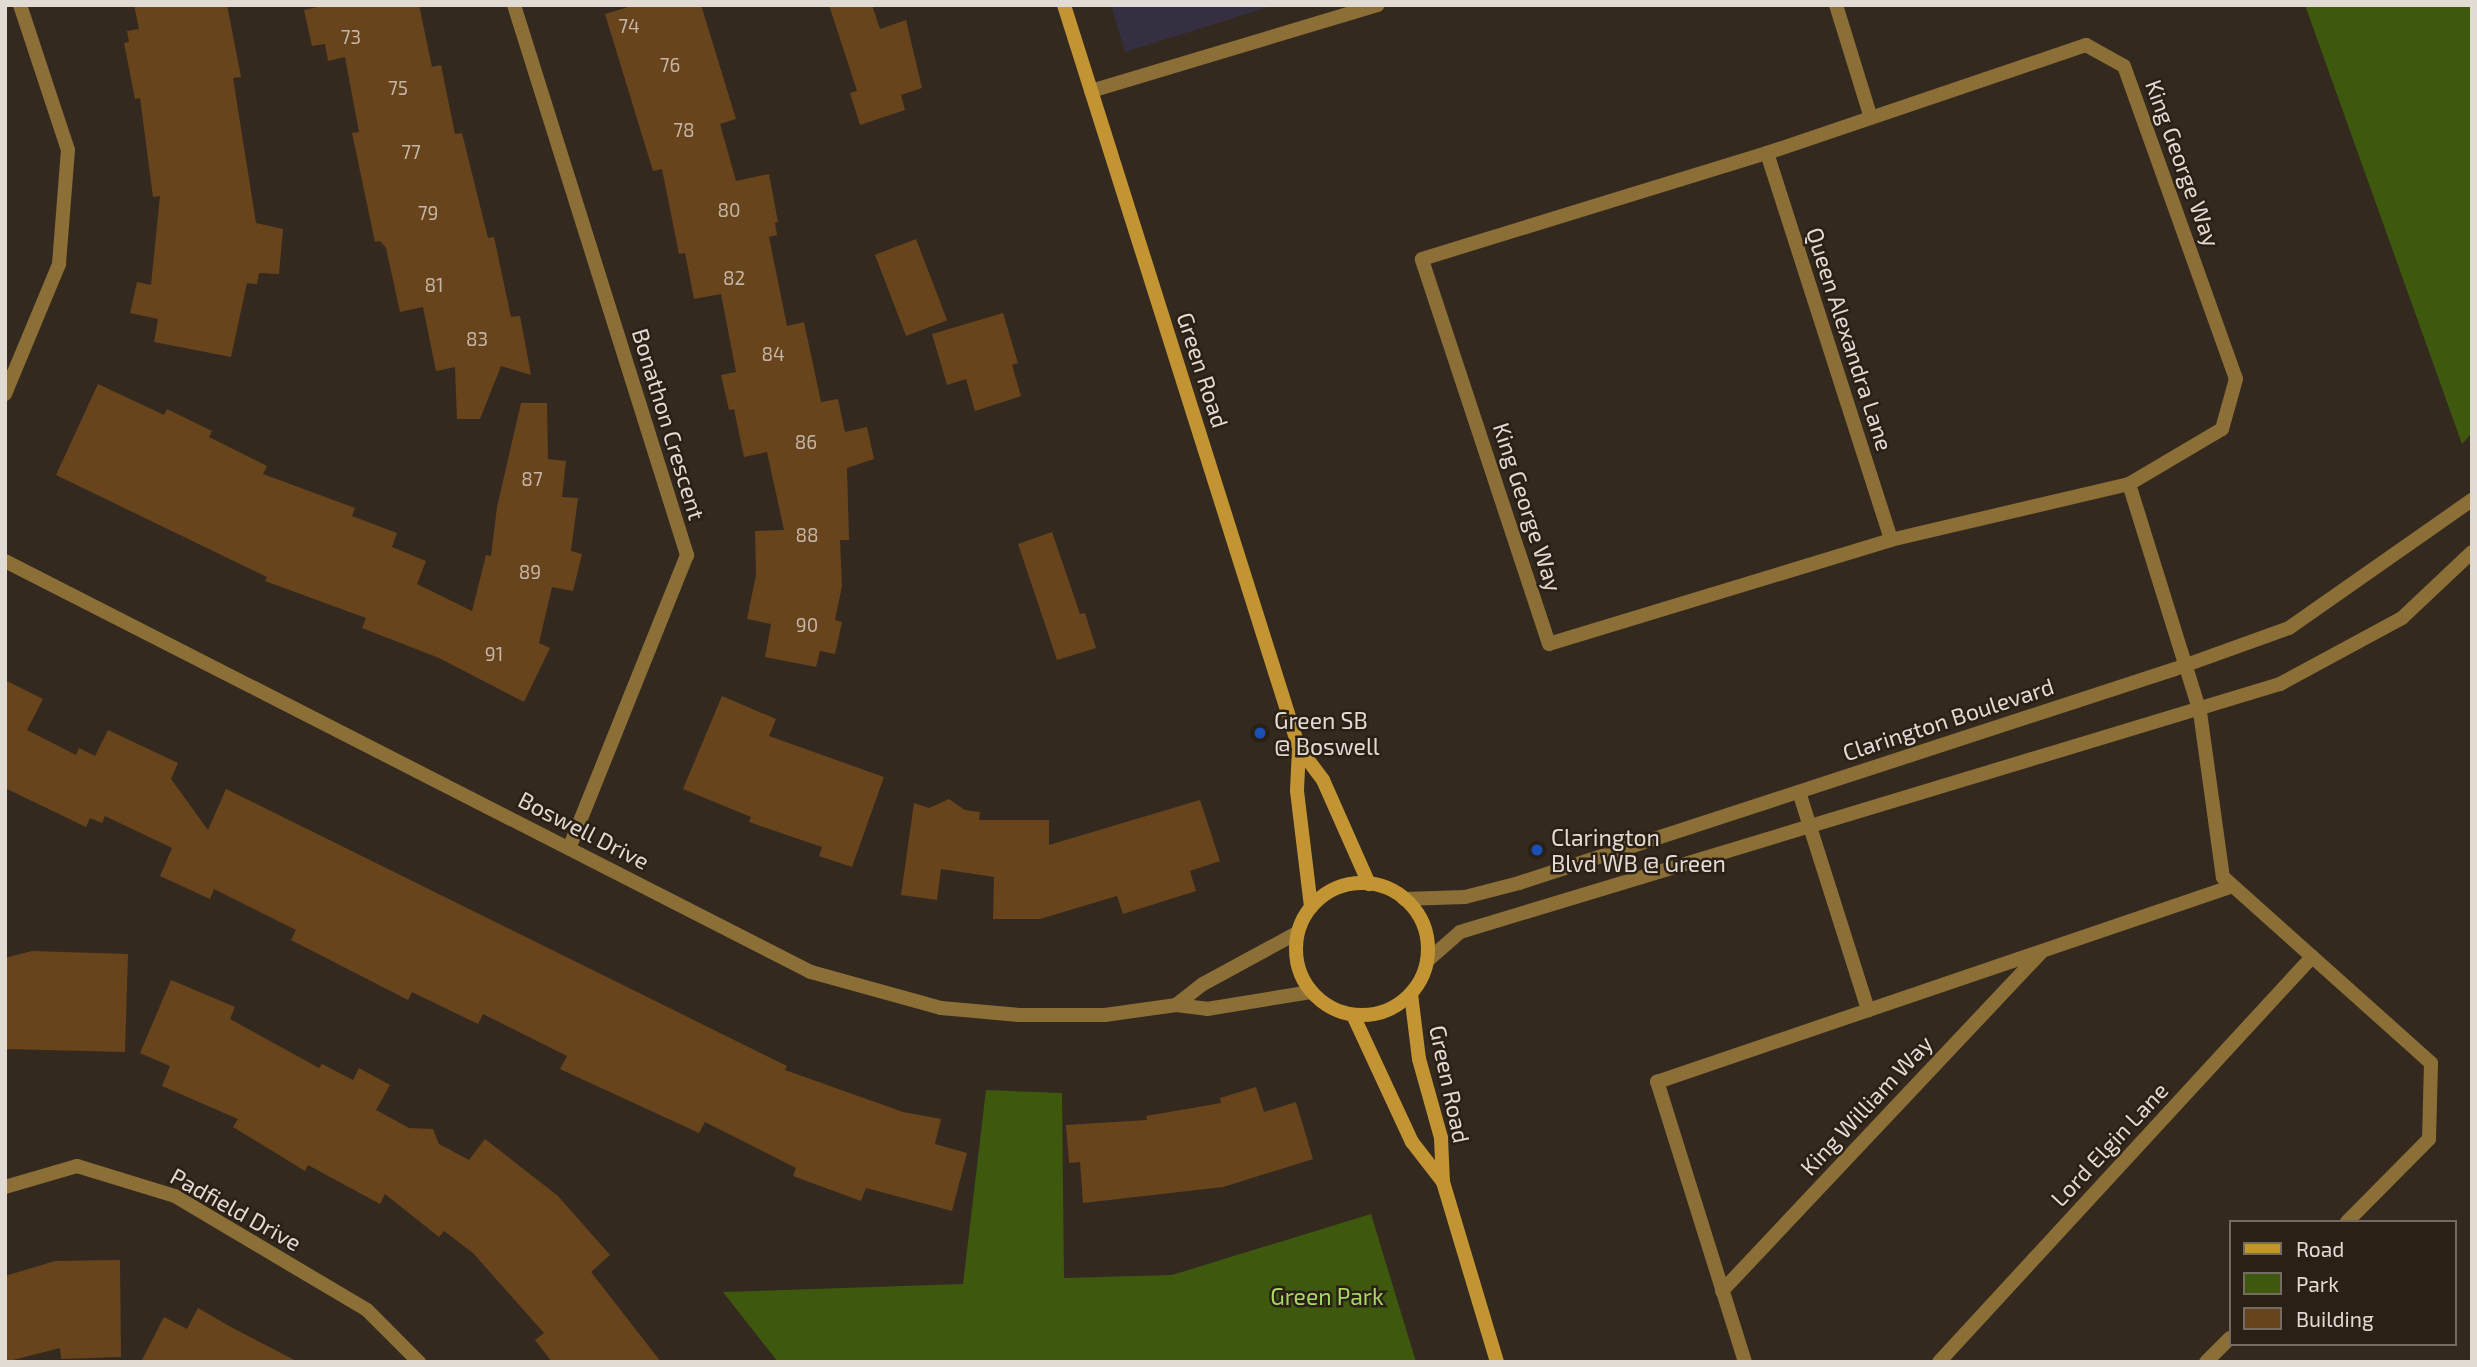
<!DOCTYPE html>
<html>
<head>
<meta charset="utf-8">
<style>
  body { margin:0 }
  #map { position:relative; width:2477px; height:1367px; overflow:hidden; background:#34291e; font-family:"Exo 2",sans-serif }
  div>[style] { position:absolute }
  .commercial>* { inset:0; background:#353041 }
  .green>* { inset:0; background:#3e590e }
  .building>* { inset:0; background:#68441c; transform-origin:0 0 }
  .street>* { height:14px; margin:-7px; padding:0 7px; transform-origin:7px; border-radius:7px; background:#8b6f37 }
  .secondary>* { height:14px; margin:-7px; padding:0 7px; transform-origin:7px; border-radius:7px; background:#c29532 }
  .secondary>.ring { margin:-7px; padding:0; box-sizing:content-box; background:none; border:14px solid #c29532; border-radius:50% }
  .dots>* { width:19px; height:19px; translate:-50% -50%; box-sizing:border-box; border:4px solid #2a2015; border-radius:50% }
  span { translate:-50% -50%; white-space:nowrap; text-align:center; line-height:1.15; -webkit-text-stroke:5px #2a2015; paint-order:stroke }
  .number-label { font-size:19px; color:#c4b5a6 }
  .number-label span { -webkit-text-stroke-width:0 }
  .street-label { font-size:23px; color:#e2dbd4 }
  .poi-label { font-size:23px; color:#e2dbd4 }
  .left { translate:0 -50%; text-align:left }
  .park-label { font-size:23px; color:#a7d765 }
  .frame { position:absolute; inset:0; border:7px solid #e2dbd4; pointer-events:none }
  .legend { position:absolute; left:2229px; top:1220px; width:228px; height:126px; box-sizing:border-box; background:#2a2015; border:2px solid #746b61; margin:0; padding:9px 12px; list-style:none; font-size:21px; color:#e2dbd4 }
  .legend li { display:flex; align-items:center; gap:14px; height:35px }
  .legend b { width:35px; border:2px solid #746b61 }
</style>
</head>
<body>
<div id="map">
  <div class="commercial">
    <i style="clip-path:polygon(1111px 5px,1275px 5px,1125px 52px)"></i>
  </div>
  <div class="green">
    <i style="clip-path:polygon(2305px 5px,2472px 5px,2472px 433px,2462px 444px)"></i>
    <i style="clip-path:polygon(986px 1090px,1062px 1093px,1064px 1278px,1172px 1275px,1371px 1214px,1416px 1362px,778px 1362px,723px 1292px,963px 1284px)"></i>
  </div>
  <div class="building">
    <i style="clip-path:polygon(134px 5px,227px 5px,241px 77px,233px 78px,256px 223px,283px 229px,279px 274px,259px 273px,257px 284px,247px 283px,231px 357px,154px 342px,158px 319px,130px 313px,137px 282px,151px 285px,160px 196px,153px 197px,140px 98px,135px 99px,124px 43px,129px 42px,127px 31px,139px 29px)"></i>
    <i style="clip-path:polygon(326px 5px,419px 5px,432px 67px,441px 65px,455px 134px,462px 133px,488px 238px,494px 237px,511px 317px,520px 316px,531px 375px,501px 366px,480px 419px,457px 419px,455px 367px,436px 371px,423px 307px,400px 312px,386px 248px,380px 241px,375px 242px,352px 133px,359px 132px,345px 57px,328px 61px,325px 44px,312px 46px,304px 10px)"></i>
    <i style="clip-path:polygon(635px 5px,701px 5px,736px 119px,720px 124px,736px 181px,769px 174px,778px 222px,775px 223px,777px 235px,769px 237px,787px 326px,804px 322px,821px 402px,838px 399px,845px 432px,867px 427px,874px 459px,847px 468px,849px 540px,840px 540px,842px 586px,835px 620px,842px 622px,835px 654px,820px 651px,816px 667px,765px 657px,771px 624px,747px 619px,756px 575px,755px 531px,784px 530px,767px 452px,744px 457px,734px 409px,729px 410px,721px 375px,736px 372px,721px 294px,694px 299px,685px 253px,679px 254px,662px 169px,653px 171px,605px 14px)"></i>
    <i style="clip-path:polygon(829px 5px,872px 5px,880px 29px,906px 20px,922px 88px,901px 95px,905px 110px,860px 125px,850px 93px,857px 91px)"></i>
    <i style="left:916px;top:239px;width:87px;height:44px;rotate:69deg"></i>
    <i style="clip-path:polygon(1003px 313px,1018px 363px,1012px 365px,1021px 396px,975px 411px,966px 379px,947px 385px,932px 334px)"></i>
    <i style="clip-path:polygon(98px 384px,164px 415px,167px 409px,212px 431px,209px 437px,267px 466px,263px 474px,355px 508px,352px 516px,397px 533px,392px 547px,426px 561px,417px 584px,472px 611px,486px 555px,491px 556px,497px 507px,521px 403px,547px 403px,548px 459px,566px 461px,562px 497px,578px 498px,571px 551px,582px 554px,573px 591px,552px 587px,539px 643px,550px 648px,524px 702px,439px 658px,362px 628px,366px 618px,265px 581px,267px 577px,56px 475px)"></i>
    <i style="clip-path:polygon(1052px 532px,1080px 614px,1085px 613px,1096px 648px,1057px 660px,1018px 544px)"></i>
    <i style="clip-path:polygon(5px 680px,43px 699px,27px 730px,76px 755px,79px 748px,95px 756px,108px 730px,178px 763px,171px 779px,208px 830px,226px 789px,787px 1066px,785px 1070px,903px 1112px,941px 1119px,935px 1144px,967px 1153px,952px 1211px,866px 1188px,861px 1201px,793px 1176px,796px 1168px,705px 1122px,699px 1133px,560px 1069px,567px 1056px,483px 1014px,478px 1024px,412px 992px,408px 1000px,291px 940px,296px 930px,214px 889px,210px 899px,160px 876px,172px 848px,105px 816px,102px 823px,90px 818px,86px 827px,5px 788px)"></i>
    <i style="clip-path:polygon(722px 696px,776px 719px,769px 736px,884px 777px,852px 867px,819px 856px,822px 847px,749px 822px,751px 817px,683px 789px)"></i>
    <i style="clip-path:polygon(949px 799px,965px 810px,980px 812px,979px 820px,1049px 820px,1049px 845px,1200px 800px,1220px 861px,1190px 871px,1196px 891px,1123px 914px,1117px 896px,1040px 919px,993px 919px,994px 877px,941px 869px,937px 900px,901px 895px,914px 803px,929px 808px)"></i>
    <i style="clip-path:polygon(32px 951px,128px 954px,125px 1052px,5px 1049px,5px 958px)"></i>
    <i style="clip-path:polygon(171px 980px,235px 1007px,230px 1019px,319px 1068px,322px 1064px,353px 1080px,359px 1068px,390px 1085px,376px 1110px,409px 1128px,433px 1129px,439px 1144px,469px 1160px,485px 1139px,558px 1196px,610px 1255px,591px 1272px,661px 1362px,552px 1362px,535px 1340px,544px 1333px,473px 1253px,444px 1231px,439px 1237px,385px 1194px,380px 1204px,308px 1165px,305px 1171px,233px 1127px,238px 1119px,162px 1086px,170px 1066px,140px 1053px)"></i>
    <i style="clip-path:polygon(1256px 1087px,1264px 1112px,1296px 1102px,1313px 1159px,1223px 1187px,1083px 1203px,1080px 1162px,1069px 1163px,1066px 1125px,1147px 1120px,1146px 1116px,1221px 1103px,1220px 1098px)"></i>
    <i style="clip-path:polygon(120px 1260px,121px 1357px,61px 1359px,60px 1348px,5px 1362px,5px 1276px,55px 1261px)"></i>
    <i style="clip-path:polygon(198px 1308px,229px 1326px,298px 1362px,141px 1362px,164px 1317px,187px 1329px)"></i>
  </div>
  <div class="street">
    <i style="left:514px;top:5px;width:577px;rotate:72.54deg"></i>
    <i style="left:687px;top:555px;width:316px;rotate:111.9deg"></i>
    <i style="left:1836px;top:5px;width:118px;rotate:72.8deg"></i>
    <i style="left:1091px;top:91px;width:299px;rotate:-16.7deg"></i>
    <i style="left:1767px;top:153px;width:406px;rotate:72.2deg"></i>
    <i style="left:5px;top:394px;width:141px;rotate:-67.4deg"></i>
    <i style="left:59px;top:264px;width:114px;rotate:-85.5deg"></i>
    <i style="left:68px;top:150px;width:153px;rotate:-108.3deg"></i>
    <i style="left:2129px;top:484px;width:244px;rotate:166.8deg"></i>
    <i style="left:1891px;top:540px;width:357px;rotate:163.1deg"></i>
    <i style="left:1549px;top:644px;width:405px;rotate:-108.3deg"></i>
    <i style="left:1422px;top:259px;width:361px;rotate:-17.1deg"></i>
    <i style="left:1767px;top:153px;width:337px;rotate:-18.7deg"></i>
    <i style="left:2086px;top:45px;width:43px;rotate:28.9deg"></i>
    <i style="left:2124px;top:66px;width:332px;rotate:70.3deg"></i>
    <i style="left:2236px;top:379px;width:52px;rotate:105.6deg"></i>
    <i style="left:2222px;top:429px;width:108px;rotate:149.4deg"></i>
    <i style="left:2129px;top:484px;width:239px;rotate:72.7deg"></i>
    <i style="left:2200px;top:712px;width:167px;rotate:82.1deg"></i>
    <i style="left:2223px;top:877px;width:279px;rotate:41.8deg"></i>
    <i style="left:2431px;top:1063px;width:76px;rotate:91.5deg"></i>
    <i style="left:2429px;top:1139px;width:117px;rotate:134.7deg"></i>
    <i style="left:5px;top:561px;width:905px;rotate:27.02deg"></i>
    <i style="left:811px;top:972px;width:135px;rotate:15.5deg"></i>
    <i style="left:941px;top:1008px;width:79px;rotate:5.1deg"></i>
    <i style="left:1020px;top:1015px;width:85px"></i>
    <i style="left:1105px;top:1015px;width:72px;rotate:-8deg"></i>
    <i style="left:1176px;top:1005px;width:31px;rotate:7deg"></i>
    <i style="left:1207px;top:1009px;width:105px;rotate:-9.3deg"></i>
    <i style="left:1799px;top:792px;width:229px;rotate:72.4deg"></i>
    <i style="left:1404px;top:899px;width:61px;rotate:-1.9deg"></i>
    <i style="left:1465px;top:897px;width:56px;rotate:-14.5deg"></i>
    <i style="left:1519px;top:883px;width:690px;rotate:-18.07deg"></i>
    <i style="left:2175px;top:669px;width:121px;rotate:-19.8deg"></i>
    <i style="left:2289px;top:628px;width:223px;rotate:-35deg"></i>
    <i style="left:1427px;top:961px;width:44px;rotate:-41.3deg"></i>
    <i style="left:1460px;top:932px;width:857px;rotate:-16.83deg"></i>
    <i style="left:2280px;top:684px;width:139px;rotate:-28.4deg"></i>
    <i style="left:2402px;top:618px;width:96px;rotate:-43.3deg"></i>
    <i style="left:1176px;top:1005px;width:34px;rotate:-38deg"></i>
    <i style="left:1203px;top:984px;width:107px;rotate:-28.5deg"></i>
    <i style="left:5px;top:1187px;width:75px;rotate:-16.3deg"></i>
    <i style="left:77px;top:1166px;width:102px;rotate:17deg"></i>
    <i style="left:175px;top:1196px;width:223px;rotate:30.7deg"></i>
    <i style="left:367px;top:1310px;width:74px;rotate:45deg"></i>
    <i style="left:1722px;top:1291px;width:466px;rotate:-46.7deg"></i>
    <i style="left:1745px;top:1362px;width:294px;rotate:-107.4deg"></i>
    <i style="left:1657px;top:1082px;width:608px;rotate:-18.79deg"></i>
    <i style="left:1939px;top:1362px;width:551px;rotate:-47.36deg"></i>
    <i style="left:2206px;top:1362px;width:34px;rotate:-45deg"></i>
  </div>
  <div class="secondary">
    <i style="left:1064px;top:5px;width:779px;rotate:72.45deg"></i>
    <i style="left:1299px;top:748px;width:43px;rotate:92.7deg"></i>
    <i style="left:1297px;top:791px;width:117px;rotate:83.1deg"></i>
    <i style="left:1299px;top:748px;width:40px;rotate:53deg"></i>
    <i style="left:1323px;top:780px;width:114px;rotate:66.1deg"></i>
    <i class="ring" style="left:1296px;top:883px;width:118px;height:118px"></i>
    <i style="left:1411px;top:994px;width:65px;rotate:83deg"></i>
    <i style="left:1419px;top:1059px;width:82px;rotate:74.4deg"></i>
    <i style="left:1441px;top:1138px;width:44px;rotate:87.4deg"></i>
    <i style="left:1443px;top:1182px;width:188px;rotate:73.3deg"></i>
    <i style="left:1353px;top:1015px;width:140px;rotate:65.1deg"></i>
    <i style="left:1412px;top:1142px;width:51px;rotate:52.2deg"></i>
  </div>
  <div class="dots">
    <i style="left:1260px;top:733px;background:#1a4fb4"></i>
    <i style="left:1537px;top:850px;background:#1a4fb4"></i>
  </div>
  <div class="number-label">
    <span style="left:629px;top:26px">74</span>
    <span style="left:351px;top:37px">73</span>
    <span style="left:670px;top:65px">76</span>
    <span style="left:398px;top:88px">75</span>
    <span style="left:684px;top:130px">78</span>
    <span style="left:411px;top:152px">77</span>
    <span style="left:729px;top:210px">80</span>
    <span style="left:428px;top:213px">79</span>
    <span style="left:734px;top:278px">82</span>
    <span style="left:434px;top:285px">81</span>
    <span style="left:477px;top:339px">83</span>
    <span style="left:773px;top:354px">84</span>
    <span style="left:806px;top:442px">86</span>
    <span style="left:532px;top:479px">87</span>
    <span style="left:807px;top:535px">88</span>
    <span style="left:530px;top:572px">89</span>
    <span style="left:807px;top:625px">90</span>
    <span style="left:494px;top:654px">91</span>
  </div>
  <div class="street-label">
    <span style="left:2183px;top:163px;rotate:70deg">King George Way</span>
    <span style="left:1850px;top:339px;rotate:72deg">Queen Alexandra Lane</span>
    <span style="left:1203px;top:370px;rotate:72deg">Green Road</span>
    <span style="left:669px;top:424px;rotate:73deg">Bonathon Crescent</span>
    <span style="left:1528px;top:507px;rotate:72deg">King George Way</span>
    <span style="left:1948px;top:719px;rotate:-18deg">Clarington Boulevard</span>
    <span style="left:584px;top:830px;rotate:27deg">Boswell Drive</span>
    <span style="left:1450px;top:1084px;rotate:78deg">Green Road</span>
    <span style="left:1866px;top:1105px;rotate:-47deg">King William Way</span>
    <span style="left:2109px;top:1144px;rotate:-47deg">Lord Elgin Lane</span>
    <span style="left:236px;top:1209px;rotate:29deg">Padfield Drive</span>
  </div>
  <div class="poi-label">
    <span class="left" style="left:1274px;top:733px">Green SB<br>@ Boswell</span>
    <span class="left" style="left:1551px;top:850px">Clarington<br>Blvd WB @ Green</span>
  </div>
  <div class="park-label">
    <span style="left:1327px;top:1296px">Green Park</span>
  </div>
  <div class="frame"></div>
  <ul class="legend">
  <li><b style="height:9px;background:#c29532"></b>Road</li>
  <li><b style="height:19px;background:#3e590e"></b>Park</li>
  <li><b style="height:19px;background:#68441c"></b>Building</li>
  </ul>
</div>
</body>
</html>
